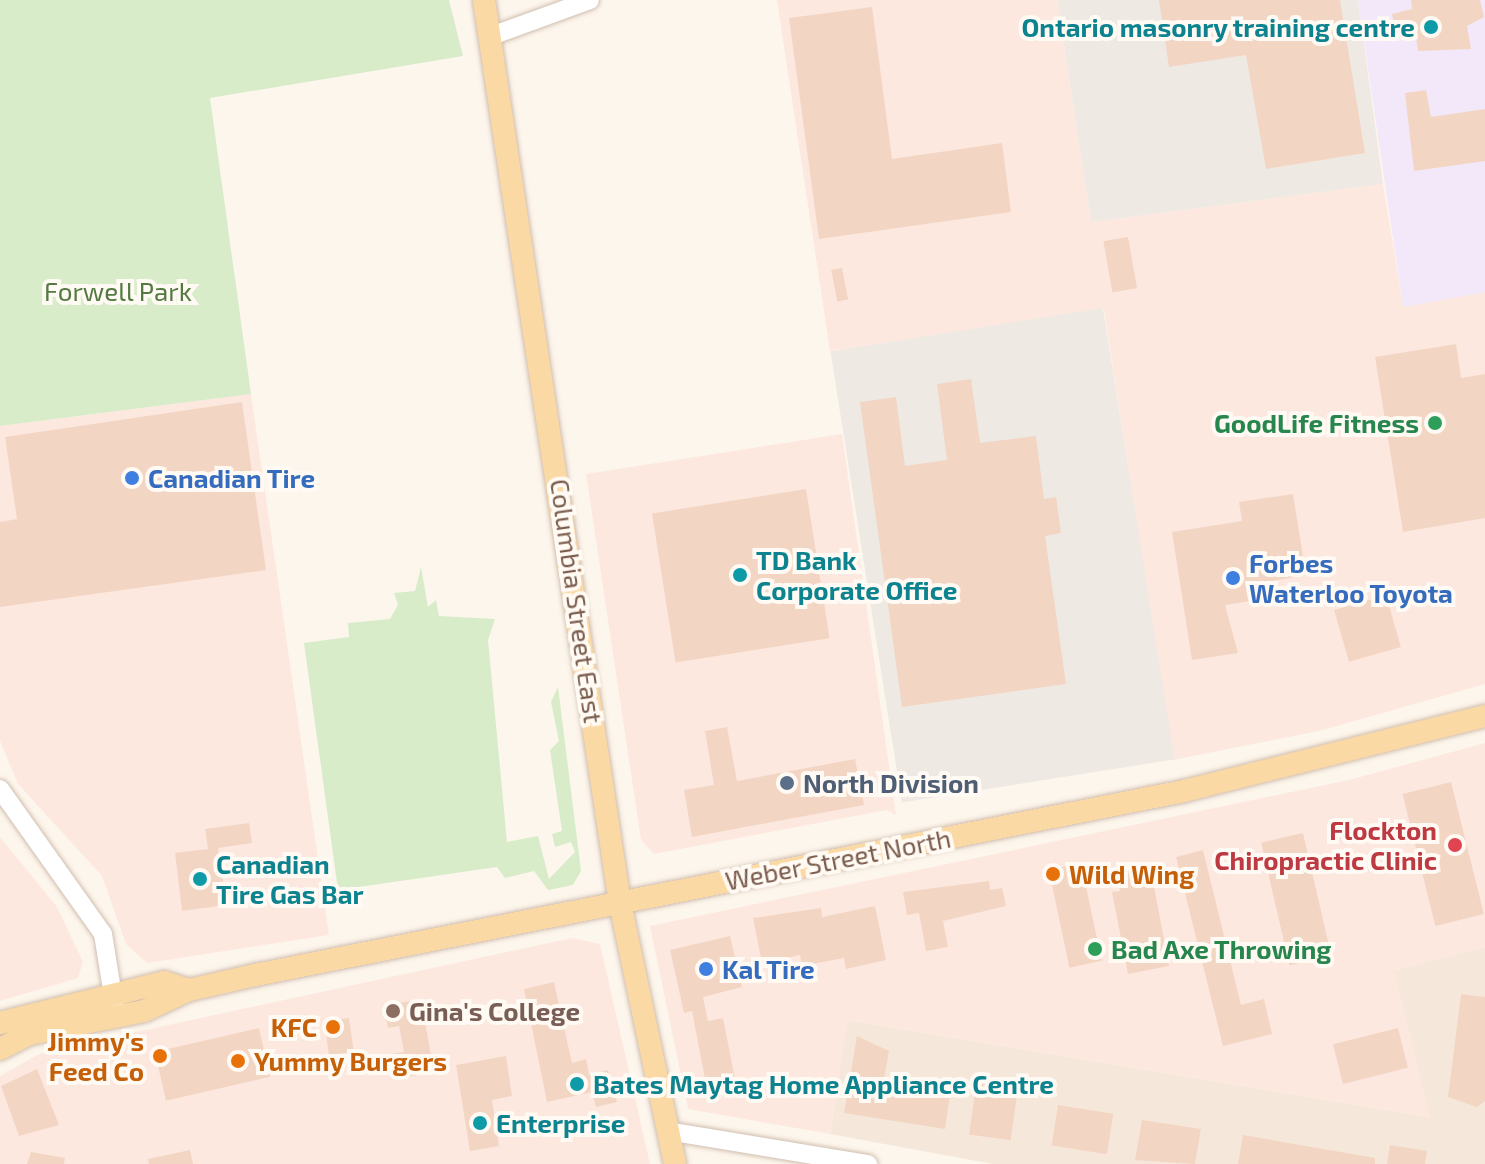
<!DOCTYPE html>
<html>
<head>
<meta charset="utf-8">
<style>
  body { margin:0 }
  #map { position:relative; width:1485px; height:1164px; overflow:hidden; background:#fdf6ec; font-family:"Exo 2",sans-serif }
  div>[style] { position:absolute }
  .residential>* { inset:0; background:#f5e8da }
  .commercial>* { inset:0; background:#fde8e0 }
  .industrial>* { inset:0; background:#efe9e4; transform-origin:0 0 }
  .education>* { inset:0; background:#f3e8fa }
  .green>* { inset:0; background:#d8ecc9 }
  .building>* { inset:0; background:#f3d5c3; transform-origin:0 0 }
  .roads { filter:drop-shadow(0 0 2px #d1beb0) drop-shadow(0 0 2px #d1beb0) }
  .minor>* { height:18px; margin:-9px; padding:0 9px; transform-origin:9px; border-radius:9px; background:#fff }
  .major>* { height:22px; margin:-11px; padding:0 11px; transform-origin:11px; border-radius:11px; background:#fbd9a5 }
  .dots>* { width:22px; height:22px; translate:-50% -50%; box-sizing:border-box; border:4px solid #fffaf3; border-radius:50% }
  span { translate:-50% -50%; white-space:nowrap; text-align:center; line-height:1.15; -webkit-text-stroke:8px #fffaf3; paint-order:stroke }
  .culture-label { font-size:26px; color:#0d838f; font-weight:700 }
  .right { translate:-100% -50%; text-align:right }
  .left { translate:0 -50%; text-align:left }
  .park-label { font-size:26px; color:#537a41 }
  .leisure-label { font-size:26px; color:#27864d; font-weight:700 }
  .shop-label { font-size:26px; color:#366cbe; font-weight:700 }
  .street-label { font-size:26px; color:#7a5c4d }
  .service-label { font-size:26px; color:#4e5e75; font-weight:700 }
  .health-label { font-size:26px; color:#be3a42; font-weight:700 }
  .food-label { font-size:26px; color:#c56008; font-weight:700 }
  .education-label { font-size:26px; color:#785e54; font-weight:700 }
</style>
</head>
<body>
<div id="map">
  <div class="residential">
    <i style="clip-path:polygon(1485px 947px,1485px 1164px,993px 1164px,830px 1134px,847px 1020px,1429px 1117px,1393px 971px)"></i>
  </div>
  <div class="commercial">
    <i style="clip-path:polygon(777px 0,1057px 0,1091px 222px,1383px 184px,1403px 306px,1485px 292px,1485px 684px,1319px 731px,1173px 760px,1104px 309px,830px 351px)"></i>
    <i style="clip-path:polygon(251px 394px,329px 935px,147px 963px,126px 944px,102px 876px,18px 784px,0 741px,0 426px)"></i>
    <i style="clip-path:polygon(842px 434px,896px 815px,887px 810px,654px 854px,641px 840px,586px 474px)"></i>
    <i style="clip-path:polygon(1485px 743px,1485px 947px,1394px 971px,1430px 1117px,848px 1020px,830px 1134px,688px 1109px,650px 926px,1349px 780px)"></i>
    <i style="clip-path:polygon(0 837px,57px 907px,83px 962px,78px 978px,0 1001px)"></i>
    <i style="clip-path:polygon(572px 938px,600px 944px,650px 1164px,0 1164px,0 1076px,43px 1052px)"></i>
  </div>
  <div class="industrial">
    <i style="clip-path:polygon(1057px 0,1358px 0,1383px 184px,1091px 222px)"></i>
    <i style="left:1103px;top:308px;width:457px;height:276px;rotate:81deg"></i>
  </div>
  <div class="education">
    <i style="clip-path:polygon(1358px 0,1485px 0,1485px 292px,1403px 307px)"></i>
  </div>
  <div class="green">
    <i style="clip-path:polygon(0 0,449px 0,463px 56px,210px 98px,251px 394px,0 426px)"></i>
    <i style="clip-path:polygon(421px 567px,428px 607px,436px 600px,439px 616px,495px 619px,488px 640px,507px 842px,538px 836px,549px 879px,575px 852px,571px 842px,555px 847px,552px 834px,562px 831px,550px 750px,559px 741px,551px 702px,558px 687px,581px 871px,573px 885px,548px 890px,534px 871px,505px 878px,497px 867px,338px 890px,304px 643px,349px 637px,348px 623px,390px 619px,398px 605px,394px 593px,415px 591px)"></i>
  </div>
  <div class="building">
    <i style="clip-path:polygon(1159px 0,1340px 0,1365px 153px,1266px 169px,1246px 55px,1169px 67px)"></i>
    <i style="clip-path:polygon(1411px 0,1480px 0,1484px 17px,1467px 26px,1471px 49px,1418px 51px,1415px 28px,1396px 30px,1392px 14px,1412px 9px)"></i>
    <i style="clip-path:polygon(872px 7px,892px 159px,1002px 143px,1011px 212px,819px 239px,789px 18px)"></i>
    <i style="clip-path:polygon(1426px 90px,1431px 117px,1485px 109px,1485px 161px,1414px 171px,1405px 93px)"></i>
    <i style="left:1128px;top:237px;width:52px;height:25px;rotate:80deg"></i>
    <i style="left:842px;top:268px;width:32px;height:11px;rotate:79deg"></i>
    <i style="clip-path:polygon(1456px 344px,1461px 378px,1485px 374px,1485px 518px,1403px 532px,1375px 357px)"></i>
    <i style="clip-path:polygon(971px 379px,980px 443px,1036px 436px,1044px 499px,1056px 497px,1061px 533px,1045px 536px,1066px 684px,902px 707px,860px 402px,896px 397px,905px 466px,947px 460px,937px 384px)"></i>
    <i style="clip-path:polygon(242px 402px,266px 570px,0 607px,0 522px,17px 519px,5px 437px)"></i>
    <i style="left:806px;top:489px;width:151px;height:156px;rotate:81deg"></i>
    <i style="clip-path:polygon(1293px 494px,1306px 575px,1267px 582px,1270px 598px,1225px 605px,1238px 653px,1192px 660px,1172px 532px,1242px 521px,1239px 502px)"></i>
    <i style="left:1386px;top:595px;width:54px;height:54px;rotate:74deg"></i>
    <i style="clip-path:polygon(727px 727px,737px 781px,855px 759px,864px 805px,692px 837px,684px 790px,714px 785px,705px 731px)"></i>
    <i style="left:1451px;top:782px;width:136px;height:50px;rotate:76deg"></i>
    <i style="clip-path:polygon(249px 823px,252px 843px,218px 848px,226px 905px,182px 911px,175px 853px,208px 849px,205px 829px)"></i>
    <i style="left:1303px;top:833px;width:126px;height:43px;rotate:77deg"></i>
    <i style="clip-path:polygon(1203px 850px,1241px 1005px,1264px 999px,1272px 1034px,1223px 1046px,1176px 857px)"></i>
    <i style="left:1081px;top:863px;width:100px;height:33px;rotate:78deg"></i>
    <i style="clip-path:polygon(1150px 865px,1169px 966px,1128px 974px,1112px 892px,1120px 891px,1116px 872px)"></i>
    <i style="clip-path:polygon(989px 881px,990px 890px,1002px 888px,1006px 906px,943px 921px,948px 947px,926px 951px,919px 913px,907px 915px,903px 892px)"></i>
    <i style="clip-path:polygon(875px 906px,886px 960px,846px 969px,844px 958px,802px 966px,800px 955px,762px 963px,753px 918px,821px 908px,822px 917px)"></i>
    <i style="clip-path:polygon(730px 936px,742px 987px,703px 997px,708px 1021px,723px 1018px,737px 1089px,708px 1095px,692px 1011px,684px 1013px,670px 950px)"></i>
    <i style="clip-path:polygon(554px 982px,572px 1063px,586px 1059px,589px 1075px,608px 1070px,617px 1102px,596px 1107px,592px 1092px,547px 1102px,524px 989px)"></i>
    <i style="clip-path:polygon(1461px 994px,1485px 997px,1485px 1101px,1477px 1107px,1448px 1097px)"></i>
    <i style="clip-path:polygon(421px 999px,434px 1072px,396px 1079px,391px 1054px,404px 1052px,399px 1026px,388px 1028px,384px 1006px)"></i>
    <i style="left:349px;top:1018px;width:34px;height:25px;rotate:82deg"></i>
    <i style="left:259px;top:1028px;width:50px;height:107px;rotate:77deg"></i>
    <i style="left:1398px;top:1028px;width:41px;height:67px;rotate:76deg"></i>
    <i style="clip-path:polygon(857px 1036px,889px 1051px,883px 1084px,950px 1095px,945px 1129px,844px 1113px)"></i>
    <i style="clip-path:polygon(506px 1056px,512px 1096px,492px 1100px,499px 1146px,470px 1151px,456px 1065px)"></i>
    <i style="clip-path:polygon(37px 1069px,59px 1125px,19px 1136px,1px 1086px)"></i>
    <i style="left:977px;top:1078px;width:42px;height:57px;rotate:8deg"></i>
    <i style="left:1058px;top:1105px;width:56px;height:41px;rotate:9deg"></i>
    <i style="clip-path:polygon(1142px 1120px,1201px 1129px,1195px 1164px,1135px 1160px)"></i>
    <i style="clip-path:polygon(1243px 1135px,1375px 1158px,1375px 1164px,1238px 1164px)"></i>
    <i style="clip-path:polygon(1390px 1145px,1427px 1151px,1425px 1164px,1387px 1164px)"></i>
    <i style="clip-path:polygon(190px 1150px,193px 1164px,149px 1164px,148px 1159px)"></i>
    <i style="clip-path:polygon(31px 1152px,65px 1158px,64px 1164px,27px 1164px)"></i>
  </div>
  <div class="roads">
    <div class="minor">
      <i style="left:494px;top:35px;width:102px;rotate:-20deg"></i>
      <i style="left:0;top:789px;width:178px;rotate:54.6deg"></i>
      <i style="left:103px;top:934px;width:75px;rotate:80.8deg"></i>
      <i style="left:668px;top:1131px;width:203px;rotate:9.4deg"></i>
    </div>
    <div class="major">
      <i style="left:484px;top:0;width:913px;rotate:81.44deg"></i>
      <i style="left:620px;top:903px;width:267px;rotate:78.1deg"></i>
      <i style="left:0;top:1023px;width:169px;rotate:-14deg"></i>
      <i style="left:164px;top:982px;width:26px;rotate:18deg"></i>
      <i style="left:0;top:1049px;width:34px;rotate:-27deg"></i>
      <i style="left:30px;top:1034px;width:116px;rotate:-11.4deg"></i>
      <i style="left:144px;top:1011px;width:50px;rotate:-25deg"></i>
      <i style="left:189px;top:990px;width:68px;rotate:-12.8deg"></i>
      <i style="left:255px;top:975px;width:947px;rotate:-11.2deg"></i>
      <i style="left:1184px;top:791px;width:310px;rotate:-14deg"></i>
    </div>
  </div>
  <div class="dots">
    <i style="left:1431px;top:27px;background:#0f9aa8"></i>
    <i style="left:1435px;top:423px;background:#2e9e5b"></i>
    <i style="left:132px;top:478px;background:#3f7fe0"></i>
    <i style="left:740px;top:575px;background:#0f9aa8"></i>
    <i style="left:1233px;top:578px;background:#3f7fe0"></i>
    <i style="left:787px;top:783px;background:#5c6f8a"></i>
    <i style="left:1455px;top:845px;background:#e0444e"></i>
    <i style="left:1053px;top:874px;background:#e8710a"></i>
    <i style="left:200px;top:879px;background:#0f9aa8"></i>
    <i style="left:1095px;top:949px;background:#2e9e5b"></i>
    <i style="left:706px;top:969px;background:#3f7fe0"></i>
    <i style="left:393px;top:1011px;background:#8d6e63"></i>
    <i style="left:333px;top:1027px;background:#e8710a"></i>
    <i style="left:160px;top:1056px;background:#e8710a"></i>
    <i style="left:238px;top:1061px;background:#e8710a"></i>
    <i style="left:577px;top:1084px;background:#0f9aa8"></i>
    <i style="left:480px;top:1123px;background:#0f9aa8"></i>
  </div>
  <div class="culture-label">
    <span class="right" style="left:1415px;top:27px">Ontario masonry training centre</span>
    <span class="left" style="left:756px;top:575px">TD Bank<br>Corporate Office</span>
    <span class="left" style="left:216px;top:879px">Canadian<br>Tire Gas Bar</span>
    <span class="left" style="left:593px;top:1084px">Bates Maytag Home Appliance Centre</span>
    <span class="left" style="left:496px;top:1123px">Enterprise</span>
  </div>
  <div class="park-label">
    <span style="left:118px;top:291px">Forwell Park</span>
  </div>
  <div class="leisure-label">
    <span class="right" style="left:1419px;top:423px">GoodLife Fitness</span>
    <span class="left" style="left:1111px;top:949px">Bad Axe Throwing</span>
  </div>
  <div class="shop-label">
    <span class="left" style="left:148px;top:478px">Canadian Tire</span>
    <span class="left" style="left:1249px;top:578px">Forbes<br>Waterloo Toyota</span>
    <span class="left" style="left:722px;top:969px">Kal Tire</span>
  </div>
  <div class="street-label">
    <span style="left:577px;top:601px;rotate:82deg">Columbia Street East</span>
    <span style="left:838px;top:859px;rotate:-11deg">Weber Street North</span>
  </div>
  <div class="service-label">
    <span class="left" style="left:803px;top:783px">North Division</span>
  </div>
  <div class="health-label">
    <span class="right" style="left:1437px;top:845px">Flockton<br>Chiropractic Clinic</span>
  </div>
  <div class="food-label">
    <span class="left" style="left:1069px;top:874px">Wild Wing</span>
    <span class="right" style="left:317px;top:1027px">KFC</span>
    <span class="right" style="left:144px;top:1056px">Jimmy's<br>Feed Co</span>
    <span class="left" style="left:254px;top:1061px">Yummy Burgers</span>
  </div>
  <div class="education-label">
    <span class="left" style="left:409px;top:1011px">Gina's College</span>
  </div>
</div>
</body>
</html>
